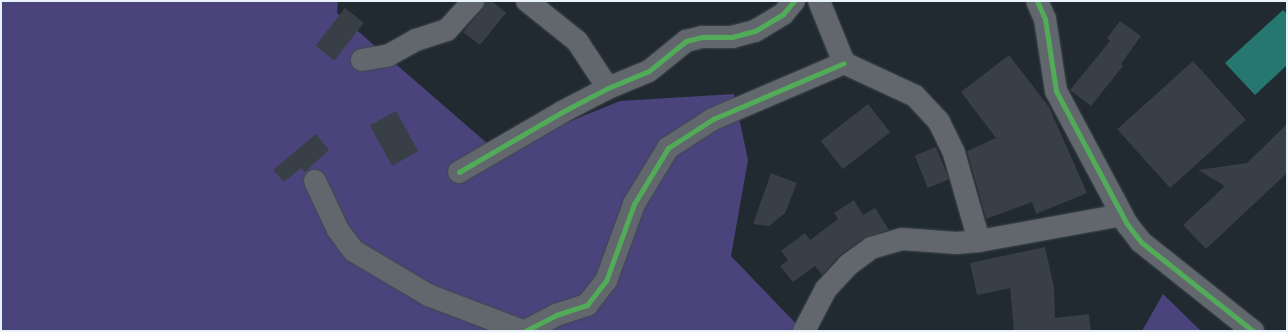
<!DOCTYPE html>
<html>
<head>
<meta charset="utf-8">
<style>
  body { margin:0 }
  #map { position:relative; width:1288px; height:332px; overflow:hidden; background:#202a30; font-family:Overpass,sans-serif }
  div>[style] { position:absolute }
  .forest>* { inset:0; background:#4b447c }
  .water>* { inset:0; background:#277771 }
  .building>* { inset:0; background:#383f46; transform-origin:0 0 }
  .roads { filter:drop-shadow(0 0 1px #3f484d) drop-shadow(0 0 1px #3f484d) }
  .minor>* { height:22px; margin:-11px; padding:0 11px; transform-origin:11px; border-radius:11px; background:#61676c }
  .cycleway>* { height:5px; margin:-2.5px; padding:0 2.5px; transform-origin:2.5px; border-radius:2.5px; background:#51ab58 }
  span { translate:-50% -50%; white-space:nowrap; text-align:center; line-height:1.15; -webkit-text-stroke:4px #0b1318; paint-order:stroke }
  .frame { position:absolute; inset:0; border:2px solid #e8f3fb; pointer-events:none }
</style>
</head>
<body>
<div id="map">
  <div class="forest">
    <i style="clip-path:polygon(1px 1px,338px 1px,337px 13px,496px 151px,620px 101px,734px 94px,748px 160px,731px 256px,803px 331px,1px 331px)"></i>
    <i style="clip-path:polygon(1163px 294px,1201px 331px,1142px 331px)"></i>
  </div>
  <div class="water">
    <i style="clip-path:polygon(1283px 10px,1287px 14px,1287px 65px,1255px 95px,1225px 63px)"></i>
  </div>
  <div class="building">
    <i style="clip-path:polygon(485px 1px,492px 1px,506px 13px,480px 45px,463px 32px,482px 9px)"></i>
    <i style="left:345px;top:8px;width:24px;height:48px;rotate:38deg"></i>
    <i style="clip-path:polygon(1120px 21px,1141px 36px,1121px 64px,1123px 66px,1091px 106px,1070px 90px,1110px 41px,1107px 38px)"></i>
    <i style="clip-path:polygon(1009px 55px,1049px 107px,1087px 193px,1036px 214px,1032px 202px,986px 219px,967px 151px,996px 138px,961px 92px)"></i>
    <i style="left:1193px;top:61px;width:79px;height:102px;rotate:48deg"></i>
    <i style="left:868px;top:104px;width:36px;height:60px;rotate:52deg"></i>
    <i style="left:396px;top:111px;width:46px;height:30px;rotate:61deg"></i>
    <i style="clip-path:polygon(1287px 124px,1287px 173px,1206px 249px,1183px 225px,1225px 186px,1198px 170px,1247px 163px)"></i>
    <i style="clip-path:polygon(316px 134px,329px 150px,305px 172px,301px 168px,284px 182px,273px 170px)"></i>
    <i style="left:936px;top:147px;width:35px;height:23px;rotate:68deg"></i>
    <i style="clip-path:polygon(771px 173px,797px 183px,785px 213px,769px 226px,753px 224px)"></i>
    <i style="clip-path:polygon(854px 200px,863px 215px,875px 208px,889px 230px,864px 238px,840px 255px,822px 275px,815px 266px,793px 282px,780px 266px,788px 260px,781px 251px,805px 233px,810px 240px,838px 219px,834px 213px)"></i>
    <i style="clip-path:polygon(1045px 247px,1054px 287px,1055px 318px,1089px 314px,1091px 331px,1014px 331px,1010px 288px,977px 295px,970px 263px)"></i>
  </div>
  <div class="roads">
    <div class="minor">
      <i style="left:527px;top:1px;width:64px;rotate:38.7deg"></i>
      <i style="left:577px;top:41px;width:56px;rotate:56.6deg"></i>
      <i style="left:819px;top:1px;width:67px;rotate:68deg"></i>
      <i style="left:844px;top:63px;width:78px;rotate:24.9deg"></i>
      <i style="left:915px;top:96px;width:35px;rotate:47deg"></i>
      <i style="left:939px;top:122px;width:34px;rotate:64deg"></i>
      <i style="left:954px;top:153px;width:91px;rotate:74.1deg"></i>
      <i style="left:1037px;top:1px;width:20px;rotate:66deg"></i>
      <i style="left:1045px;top:19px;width:73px;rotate:81.3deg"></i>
      <i style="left:1056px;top:91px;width:151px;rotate:61.9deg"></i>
      <i style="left:1127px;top:224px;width:23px;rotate:52deg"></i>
      <i style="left:1141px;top:242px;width:143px;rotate:38.5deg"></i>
      <i style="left:362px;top:60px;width:27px;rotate:-10deg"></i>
      <i style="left:389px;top:55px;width:31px;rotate:-29deg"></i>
      <i style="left:416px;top:40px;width:33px;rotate:-18deg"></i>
      <i style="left:447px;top:30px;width:39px;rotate:-48deg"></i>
      <i style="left:459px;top:172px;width:119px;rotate:-30.2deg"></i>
      <i style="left:562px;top:112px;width:52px;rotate:-27.6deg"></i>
      <i style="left:608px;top:88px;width:44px;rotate:-22.5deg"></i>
      <i style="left:649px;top:71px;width:48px;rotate:-39deg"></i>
      <i style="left:686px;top:41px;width:16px;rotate:-14deg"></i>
      <i style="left:702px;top:37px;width:30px"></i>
      <i style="left:732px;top:37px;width:24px;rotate:-15deg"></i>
      <i style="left:755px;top:31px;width:33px;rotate:-31deg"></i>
      <i style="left:783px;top:14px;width:17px;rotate:-50deg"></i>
      <i style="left:315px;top:181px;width:54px;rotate:64.9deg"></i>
      <i style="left:338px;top:230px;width:26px;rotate:53deg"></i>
      <i style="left:354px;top:251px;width:86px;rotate:30.7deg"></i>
      <i style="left:428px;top:295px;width:102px;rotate:20.8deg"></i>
      <i style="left:525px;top:331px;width:35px;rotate:-27deg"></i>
      <i style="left:556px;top:315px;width:33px;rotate:-18deg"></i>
      <i style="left:587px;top:305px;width:31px;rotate:-52deg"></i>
      <i style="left:606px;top:281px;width:82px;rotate:-70deg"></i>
      <i style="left:634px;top:204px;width:66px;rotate:-58.7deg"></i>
      <i style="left:668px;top:148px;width:54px;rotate:-32.8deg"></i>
      <i style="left:713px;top:119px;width:142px;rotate:-23.1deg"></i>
      <i style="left:804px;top:331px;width:47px;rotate:-62.4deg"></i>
      <i style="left:826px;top:289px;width:33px;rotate:-47deg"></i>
      <i style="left:848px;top:265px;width:29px;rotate:-36deg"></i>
      <i style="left:871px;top:248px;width:32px;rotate:-16deg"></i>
      <i style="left:902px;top:239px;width:55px;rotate:4.2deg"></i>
      <i style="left:957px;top:243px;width:22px;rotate:-5deg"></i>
      <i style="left:979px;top:241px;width:145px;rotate:-10.3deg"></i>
    </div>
  </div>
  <div class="cycleway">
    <i style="left:1037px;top:1px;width:20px;rotate:66deg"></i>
    <i style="left:1045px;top:19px;width:73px;rotate:81.3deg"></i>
    <i style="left:1056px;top:91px;width:151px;rotate:61.9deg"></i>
    <i style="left:1127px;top:224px;width:23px;rotate:52deg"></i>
    <i style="left:1141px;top:242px;width:143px;rotate:38.5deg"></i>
    <i style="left:459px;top:172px;width:119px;rotate:-30.2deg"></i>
    <i style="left:562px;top:112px;width:52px;rotate:-27.6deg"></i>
    <i style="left:608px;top:88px;width:44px;rotate:-22.5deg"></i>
    <i style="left:649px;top:71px;width:48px;rotate:-39deg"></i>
    <i style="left:686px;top:41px;width:16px;rotate:-14deg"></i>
    <i style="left:702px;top:37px;width:30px"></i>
    <i style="left:732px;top:37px;width:24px;rotate:-15deg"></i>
    <i style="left:755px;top:31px;width:33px;rotate:-31deg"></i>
    <i style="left:783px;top:14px;width:17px;rotate:-50deg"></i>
    <i style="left:525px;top:331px;width:35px;rotate:-27deg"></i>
    <i style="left:556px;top:315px;width:33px;rotate:-18deg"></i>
    <i style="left:587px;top:305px;width:31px;rotate:-52deg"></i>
    <i style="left:606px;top:281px;width:82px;rotate:-70deg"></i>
    <i style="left:634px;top:204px;width:66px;rotate:-58.7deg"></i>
    <i style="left:668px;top:148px;width:54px;rotate:-32.8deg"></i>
    <i style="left:713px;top:119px;width:142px;rotate:-23.1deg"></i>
  </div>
  <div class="frame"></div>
</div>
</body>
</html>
